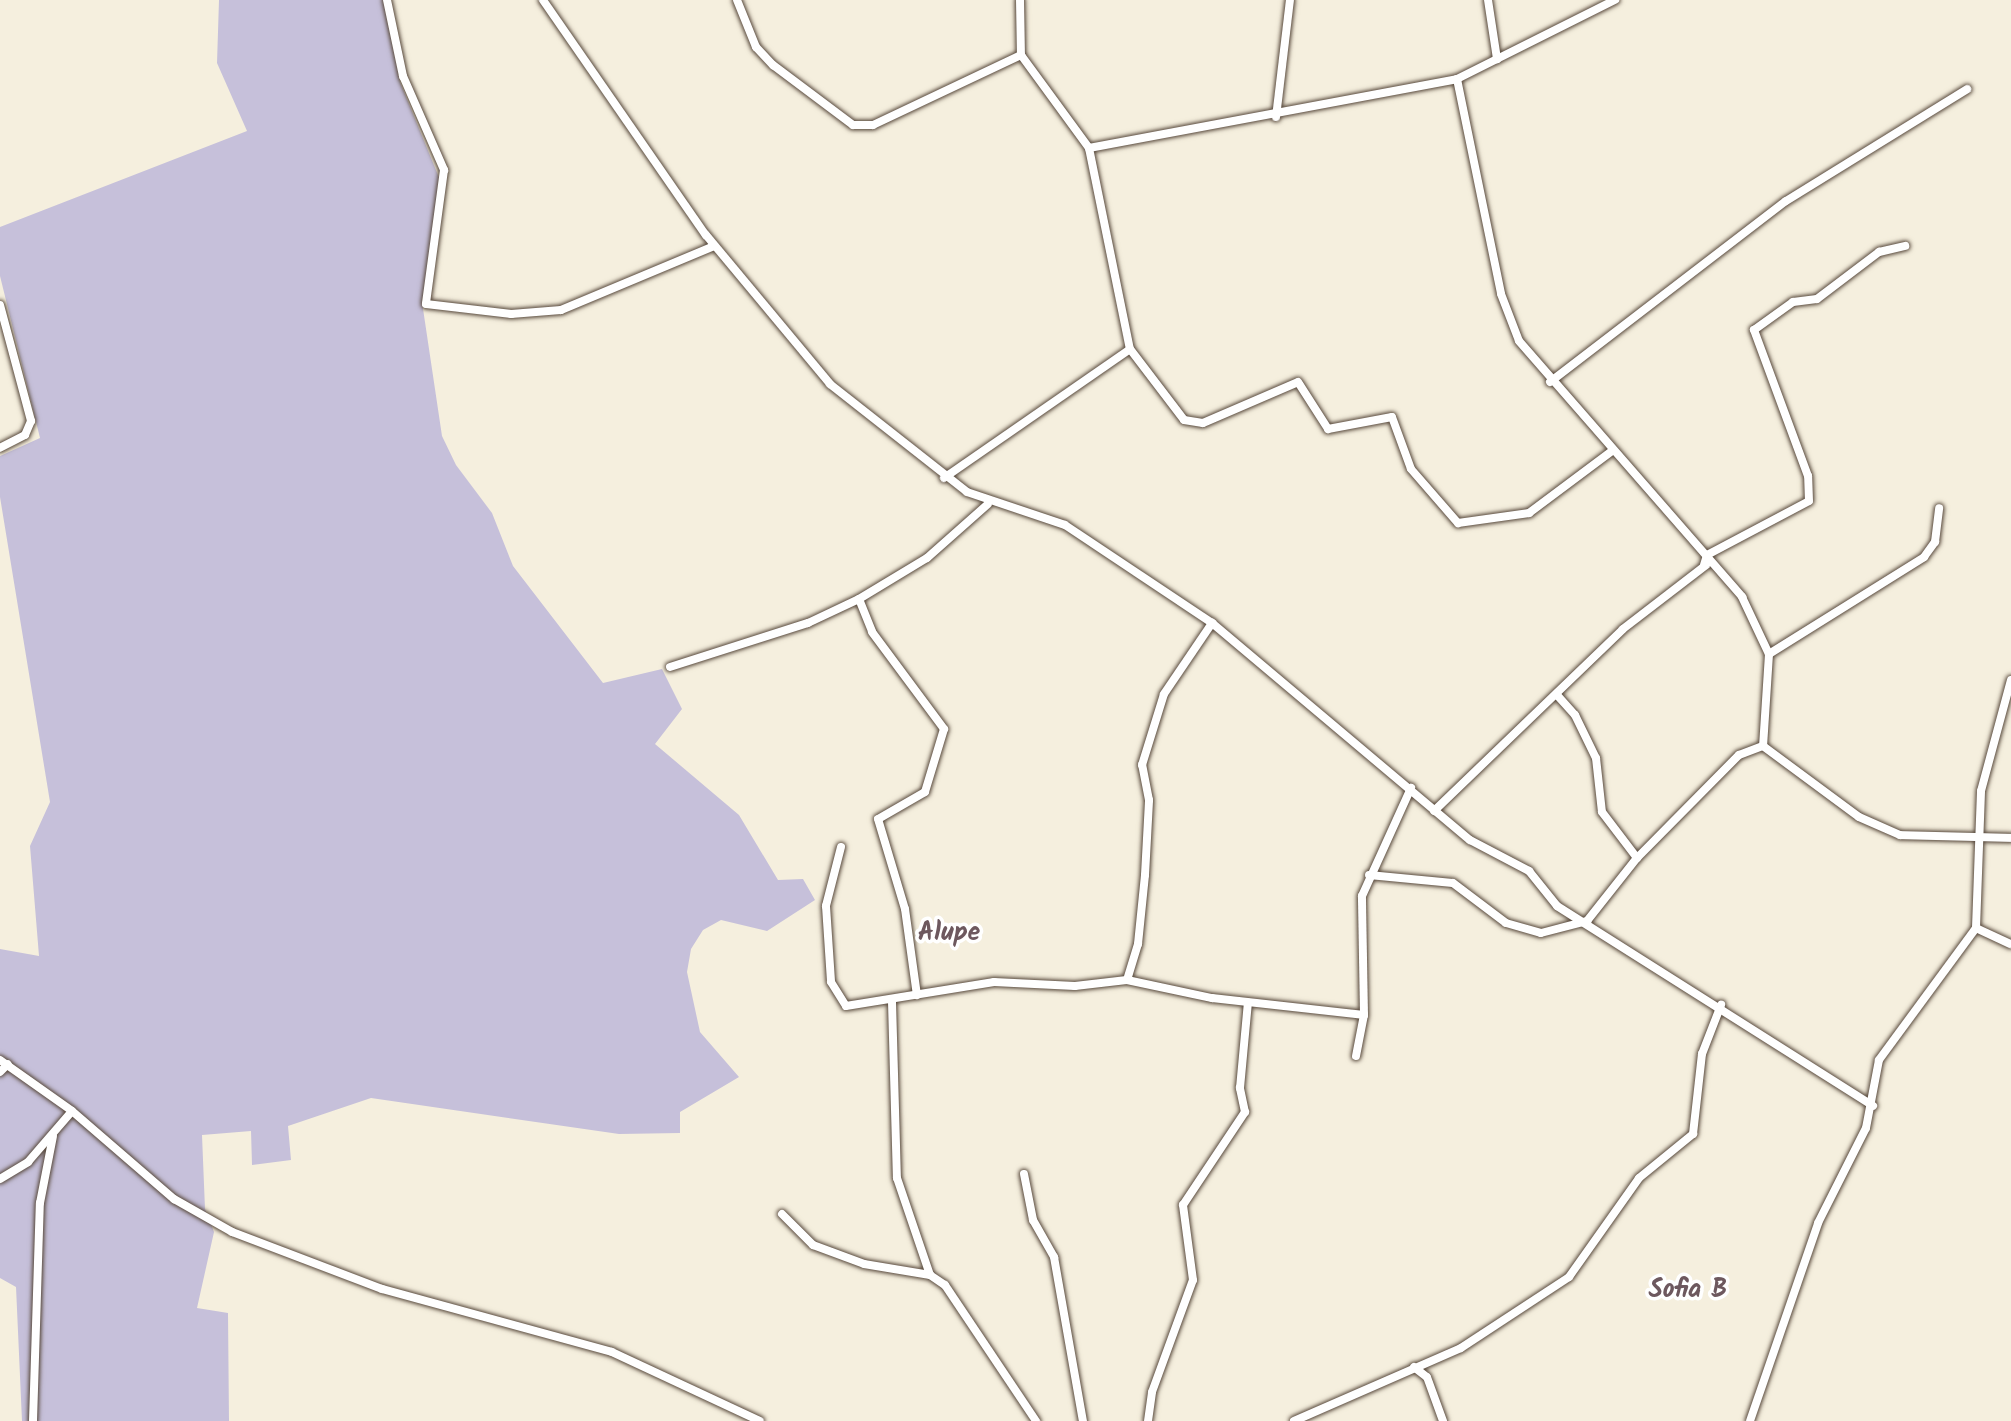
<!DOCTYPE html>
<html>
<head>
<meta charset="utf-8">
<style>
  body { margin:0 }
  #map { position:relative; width:2011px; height:1421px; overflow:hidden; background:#f5efde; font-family:Kalam,sans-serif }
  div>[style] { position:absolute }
  .industrial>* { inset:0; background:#c6c0da }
  .roads { filter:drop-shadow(0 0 2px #57483b) drop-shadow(0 0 2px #57483b) }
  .minor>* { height:8px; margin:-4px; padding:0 4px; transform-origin:4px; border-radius:4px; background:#fff }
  span { translate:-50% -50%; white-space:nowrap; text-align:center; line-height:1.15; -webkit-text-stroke:7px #fff; paint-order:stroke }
  .quarter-label { font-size:26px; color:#6d585e; font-weight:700 }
</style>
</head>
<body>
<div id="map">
  <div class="industrial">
    <i style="clip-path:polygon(219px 0,383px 0,400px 82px,440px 180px,422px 302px,442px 436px,456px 465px,492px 513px,513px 566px,603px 683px,662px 669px,682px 709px,655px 744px,739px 815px,778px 880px,803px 879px,815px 900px,767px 931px,721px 920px,703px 930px,691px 949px,687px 972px,700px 1032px,739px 1077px,680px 1112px,680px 1133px,619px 1134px,371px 1098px,288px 1126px,291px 1160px,252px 1165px,251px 1131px,202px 1135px,205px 1209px,214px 1232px,197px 1308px,228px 1313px,229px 1421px,22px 1421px,16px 1287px,0 1278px,0 949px,39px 956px,30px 846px,50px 802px,0 497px,0 456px,40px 438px,0 276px,0 227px,247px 131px,217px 63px)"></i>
  </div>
  <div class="roads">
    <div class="minor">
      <i style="left:387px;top:0;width:78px;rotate:78.1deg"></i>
      <i style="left:403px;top:76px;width:103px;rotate:66.4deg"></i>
      <i style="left:444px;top:170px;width:135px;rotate:97.7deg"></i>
      <i style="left:426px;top:304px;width:86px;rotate:6.7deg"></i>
      <i style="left:511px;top:314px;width:50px;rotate:-4.6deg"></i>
      <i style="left:561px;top:310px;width:166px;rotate:-22.7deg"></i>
      <i style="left:543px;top:0;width:286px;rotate:55.3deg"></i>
      <i style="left:706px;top:235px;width:194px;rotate:50.2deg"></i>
      <i style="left:830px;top:384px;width:174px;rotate:38.2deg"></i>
      <i style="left:967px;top:492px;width:103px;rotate:18.6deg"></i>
      <i style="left:1065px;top:525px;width:177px;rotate:33.7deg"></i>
      <i style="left:1212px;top:623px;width:337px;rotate:40.1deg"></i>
      <i style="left:1470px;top:840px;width:67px;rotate:27.7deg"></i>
      <i style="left:1529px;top:871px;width:45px;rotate:51.3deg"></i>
      <i style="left:1557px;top:906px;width:374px;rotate:32.3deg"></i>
      <i style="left:737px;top:0;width:51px;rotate:68deg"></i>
      <i style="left:756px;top:47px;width:25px;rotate:47deg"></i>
      <i style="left:773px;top:65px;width:100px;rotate:36.9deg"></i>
      <i style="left:853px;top:125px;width:20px"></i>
      <i style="left:873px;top:125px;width:164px;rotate:-25.3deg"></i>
      <i style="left:1020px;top:0;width:55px;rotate:89deg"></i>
      <i style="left:1021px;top:55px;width:115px;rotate:53.8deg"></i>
      <i style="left:1089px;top:148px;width:374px;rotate:-10.6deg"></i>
      <i style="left:1457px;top:79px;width:177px;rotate:-26.6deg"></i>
      <i style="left:1488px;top:0;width:60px;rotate:81.3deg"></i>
      <i style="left:1457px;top:79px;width:219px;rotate:78.4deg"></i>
      <i style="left:1501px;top:294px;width:50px;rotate:69deg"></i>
      <i style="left:1519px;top:341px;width:340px;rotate:48.9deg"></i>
      <i style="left:1742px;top:597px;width:63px;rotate:64.7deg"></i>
      <i style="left:1769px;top:654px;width:92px;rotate:93.7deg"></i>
      <i style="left:1763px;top:746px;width:119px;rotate:36.5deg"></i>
      <i style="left:1859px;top:817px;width:45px;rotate:23.7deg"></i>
      <i style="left:1900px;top:835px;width:111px;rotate:1.5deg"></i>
      <i style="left:1276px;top:117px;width:118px;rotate:-83.2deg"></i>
      <i style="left:1089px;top:148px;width:205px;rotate:78.5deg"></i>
      <i style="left:1130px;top:349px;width:89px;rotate:52.7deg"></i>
      <i style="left:1184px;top:420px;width:19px;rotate:9deg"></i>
      <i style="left:1203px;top:423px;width:103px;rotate:-23.3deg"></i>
      <i style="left:1298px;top:382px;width:56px;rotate:57.4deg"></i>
      <i style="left:1328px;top:429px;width:65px;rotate:-10.6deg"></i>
      <i style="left:1392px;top:417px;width:55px;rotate:69.9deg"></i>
      <i style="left:1411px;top:469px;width:72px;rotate:49deg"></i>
      <i style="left:1458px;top:523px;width:72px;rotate:-8deg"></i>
      <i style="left:1529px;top:513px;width:104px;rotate:-36.8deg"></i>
      <i style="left:0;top:305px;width:120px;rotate:75deg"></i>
      <i style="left:31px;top:421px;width:15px;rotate:113deg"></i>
      <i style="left:25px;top:435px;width:28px;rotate:153deg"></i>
      <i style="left:1550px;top:382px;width:297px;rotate:-37.5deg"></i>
      <i style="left:1786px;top:201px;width:213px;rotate:-31.7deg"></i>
      <i style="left:944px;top:478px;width:226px;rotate:-34.7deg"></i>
      <i style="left:1704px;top:565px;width:10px;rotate:-73deg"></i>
      <i style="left:1707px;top:555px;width:115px;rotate:-27.9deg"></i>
      <i style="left:1809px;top:501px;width:25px;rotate:-92deg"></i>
      <i style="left:1808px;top:476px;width:156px;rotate:-110.3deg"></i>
      <i style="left:1754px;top:330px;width:48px;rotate:-35.7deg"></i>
      <i style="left:1793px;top:302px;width:24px;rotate:-7deg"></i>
      <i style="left:1817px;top:299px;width:78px;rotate:-37.2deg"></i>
      <i style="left:1879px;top:252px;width:27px;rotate:-13deg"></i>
      <i style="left:859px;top:599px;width:35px;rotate:68deg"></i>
      <i style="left:872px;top:632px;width:121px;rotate:53.4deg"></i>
      <i style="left:944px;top:729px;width:66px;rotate:106.8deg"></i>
      <i style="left:925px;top:792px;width:54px;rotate:150.1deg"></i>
      <i style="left:878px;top:819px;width:94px;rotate:73.3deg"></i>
      <i style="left:905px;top:909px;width:87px;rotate:82.1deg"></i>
      <i style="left:1769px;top:654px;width:183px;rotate:-32deg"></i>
      <i style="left:1924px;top:557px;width:19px;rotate:-54deg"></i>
      <i style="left:1935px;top:542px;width:34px;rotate:-83deg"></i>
      <i style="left:670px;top:667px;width:145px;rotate:-17.7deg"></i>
      <i style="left:808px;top:623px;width:56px;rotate:-25.2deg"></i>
      <i style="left:859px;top:599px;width:79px;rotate:-31.1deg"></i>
      <i style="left:927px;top:558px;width:81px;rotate:-41.5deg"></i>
      <i style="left:1557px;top:695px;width:27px;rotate:48deg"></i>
      <i style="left:1575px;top:715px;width:48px;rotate:64deg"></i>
      <i style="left:1596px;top:758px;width:54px;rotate:83.7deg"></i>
      <i style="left:1602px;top:812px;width:58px;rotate:52.7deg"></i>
      <i style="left:1434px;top:811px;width:262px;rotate:-43.9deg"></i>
      <i style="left:1623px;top:629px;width:105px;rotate:-37.6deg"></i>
      <i style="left:841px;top:847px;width:61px;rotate:104.3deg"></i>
      <i style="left:826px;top:906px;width:76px;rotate:86.2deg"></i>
      <i style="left:831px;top:982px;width:28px;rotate:58deg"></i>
      <i style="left:846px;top:1006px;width:150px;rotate:-9.2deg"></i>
      <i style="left:994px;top:982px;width:81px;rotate:2.8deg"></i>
      <i style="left:1075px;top:986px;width:52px;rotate:-6.6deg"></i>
      <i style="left:1127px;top:980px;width:87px;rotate:12deg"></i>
      <i style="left:1212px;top:998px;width:153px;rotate:6.4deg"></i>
      <i style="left:1369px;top:875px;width:84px;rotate:5.4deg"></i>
      <i style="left:1453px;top:883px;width:66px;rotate:37deg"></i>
      <i style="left:1506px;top:923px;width:36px;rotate:16deg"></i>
      <i style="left:1541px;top:933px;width:48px;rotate:-14.6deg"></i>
      <i style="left:1587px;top:921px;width:80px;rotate:-51.6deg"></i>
      <i style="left:1637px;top:858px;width:145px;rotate:-45.3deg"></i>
      <i style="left:1739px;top:755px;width:26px;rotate:-21deg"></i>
      <i style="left:1976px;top:928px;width:38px;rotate:25deg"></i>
      <i style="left:1127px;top:980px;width:38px;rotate:-73deg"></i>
      <i style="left:1138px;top:944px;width:69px;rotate:-84.2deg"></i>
      <i style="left:1145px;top:875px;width:75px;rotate:-86.9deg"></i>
      <i style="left:1149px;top:800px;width:36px;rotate:-101deg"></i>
      <i style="left:1142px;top:765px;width:74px;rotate:-72.8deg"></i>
      <i style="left:1164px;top:694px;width:86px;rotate:-55.9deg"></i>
      <i style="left:892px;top:1002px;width:176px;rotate:88.4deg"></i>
      <i style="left:897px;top:1178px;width:102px;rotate:71.2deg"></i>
      <i style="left:1356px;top:1056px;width:42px;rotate:-79deg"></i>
      <i style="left:1364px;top:1015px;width:119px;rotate:-91deg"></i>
      <i style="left:1362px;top:896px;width:119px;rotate:-65.6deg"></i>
      <i style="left:0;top:1060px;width:88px;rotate:35.3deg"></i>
      <i style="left:72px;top:1111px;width:135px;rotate:40.8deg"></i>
      <i style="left:174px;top:1199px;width:67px;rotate:29.6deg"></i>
      <i style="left:232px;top:1232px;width:160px;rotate:20.8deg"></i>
      <i style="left:382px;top:1289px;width:238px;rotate:15.3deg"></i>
      <i style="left:612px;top:1352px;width:163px;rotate:25deg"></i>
      <i style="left:0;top:1072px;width:11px;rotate:-45deg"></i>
      <i style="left:1024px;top:1174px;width:47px;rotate:78.9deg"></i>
      <i style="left:1033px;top:1220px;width:43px;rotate:60.4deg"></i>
      <i style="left:1054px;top:1257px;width:167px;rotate:80deg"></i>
      <i style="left:0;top:1179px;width:33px;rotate:-31deg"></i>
      <i style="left:28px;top:1162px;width:67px;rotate:-49.2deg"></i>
      <i style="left:782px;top:1214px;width:44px;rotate:45deg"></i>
      <i style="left:813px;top:1245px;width:54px;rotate:20.4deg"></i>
      <i style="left:864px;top:1264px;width:67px;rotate:9.5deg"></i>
      <i style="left:930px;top:1275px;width:18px;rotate:34deg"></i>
      <i style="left:945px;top:1285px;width:164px;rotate:56.2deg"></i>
      <i style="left:1414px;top:1367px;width:16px;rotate:38deg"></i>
      <i style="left:1427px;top:1377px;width:47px;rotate:70deg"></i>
      <i style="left:33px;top:1421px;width:218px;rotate:-88.2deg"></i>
      <i style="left:40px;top:1203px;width:68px;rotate:-79deg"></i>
      <i style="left:1148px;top:1421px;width:29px;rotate:-82deg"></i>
      <i style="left:1152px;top:1392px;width:119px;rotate:-69.9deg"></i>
      <i style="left:1193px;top:1280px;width:76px;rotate:-97.6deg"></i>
      <i style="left:1183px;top:1205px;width:112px;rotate:-56.3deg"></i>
      <i style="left:1245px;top:1112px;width:25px;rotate:-102deg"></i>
      <i style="left:1240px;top:1088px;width:86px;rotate:-84.7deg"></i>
      <i style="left:1294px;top:1421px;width:182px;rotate:-23.6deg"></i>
      <i style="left:1461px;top:1348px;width:129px;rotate:-33.3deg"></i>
      <i style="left:1569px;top:1277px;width:121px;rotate:-54.7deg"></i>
      <i style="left:1639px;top:1178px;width:70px;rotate:-39.2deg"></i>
      <i style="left:1693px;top:1134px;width:81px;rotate:-83.6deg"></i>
      <i style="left:1702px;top:1054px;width:53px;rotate:-68.8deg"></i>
      <i style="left:1750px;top:1421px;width:209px;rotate:-71deg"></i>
      <i style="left:1818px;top:1223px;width:106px;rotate:-63.2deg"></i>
      <i style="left:1866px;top:1128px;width:69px;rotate:-79.2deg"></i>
      <i style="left:1879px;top:1060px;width:164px;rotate:-53.7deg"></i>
      <i style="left:1976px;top:928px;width:137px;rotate:-87.9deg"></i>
      <i style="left:1981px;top:791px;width:115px;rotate:-74.9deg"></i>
    </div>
  </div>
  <div class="quarter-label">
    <span style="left:949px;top:934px">Alupe</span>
    <span style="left:1688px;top:1291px">Sofia B</span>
  </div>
</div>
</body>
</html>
